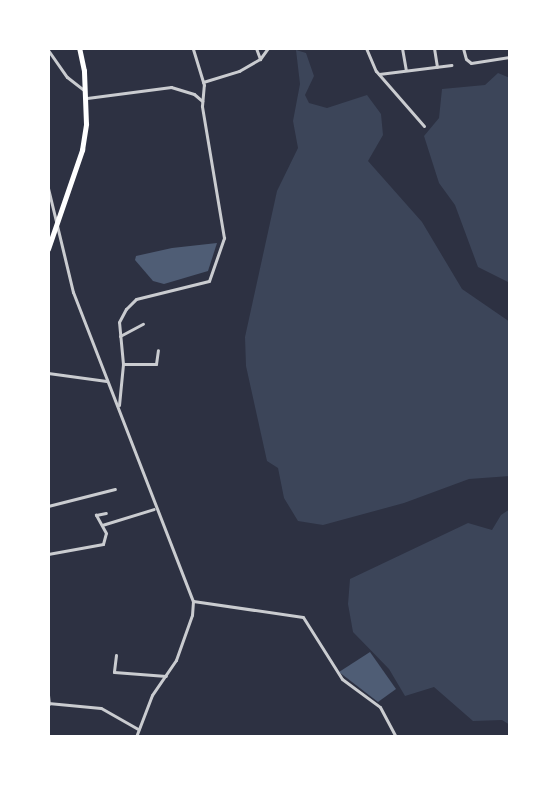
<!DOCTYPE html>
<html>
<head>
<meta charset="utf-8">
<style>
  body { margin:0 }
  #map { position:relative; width:558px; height:785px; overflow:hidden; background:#2d3142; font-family:Raleway,sans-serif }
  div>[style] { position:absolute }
  .green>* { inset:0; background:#3c4559 }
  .water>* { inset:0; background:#4f5d75 }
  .minor>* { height:3px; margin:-1.5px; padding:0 1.5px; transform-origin:1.5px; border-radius:1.5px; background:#caccd0 }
  .secondary>* { height:4.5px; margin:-2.25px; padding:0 2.25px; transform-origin:2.25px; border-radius:2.25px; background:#fff }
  span { translate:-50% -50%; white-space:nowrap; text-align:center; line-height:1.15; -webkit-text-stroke:4.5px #fff; paint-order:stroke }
  .frame { position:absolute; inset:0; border:50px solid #fff; pointer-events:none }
</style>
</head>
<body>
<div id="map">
  <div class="green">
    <i style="clip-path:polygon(296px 50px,306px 53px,314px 76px,305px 95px,309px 103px,327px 108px,367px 95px,381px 114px,383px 135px,368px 161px,422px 222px,462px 289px,510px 322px,510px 476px,469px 479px,404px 503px,323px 525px,298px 521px,284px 498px,278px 468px,267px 461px,246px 366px,245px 337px,277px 191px,298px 148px,293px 121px,300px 84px)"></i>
    <i style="clip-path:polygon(498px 73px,510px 78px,510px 283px,478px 267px,455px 205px,439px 183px,424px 136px,439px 118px,442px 89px,485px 85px)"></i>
    <i style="clip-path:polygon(510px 509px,510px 725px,502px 720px,473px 721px,434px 687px,405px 696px,389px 669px,353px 632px,348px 604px,350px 579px,468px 523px,492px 530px,501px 515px)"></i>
  </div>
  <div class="water">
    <i style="clip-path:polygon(217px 243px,208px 271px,164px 284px,153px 281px,135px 260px,136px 256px,172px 248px)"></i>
    <i style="clip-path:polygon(370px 652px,396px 689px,378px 702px,339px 672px)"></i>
  </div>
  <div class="minor">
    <i style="left:256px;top:48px;width:12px;rotate:70deg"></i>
    <i style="left:366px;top:48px;width:25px;rotate:67deg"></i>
    <i style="left:376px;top:71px;width:73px;rotate:48.9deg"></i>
    <i style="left:402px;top:48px;width:22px;rotate:80deg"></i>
    <i style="left:434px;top:48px;width:19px;rotate:81deg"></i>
    <i style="left:463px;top:48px;width:11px;rotate:75deg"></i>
    <i style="left:466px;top:59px;width:6px;rotate:39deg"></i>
    <i style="left:471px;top:63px;width:39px;rotate:-9deg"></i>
    <i style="left:48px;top:50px;width:33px;rotate:55deg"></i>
    <i style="left:67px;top:77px;width:23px;rotate:38deg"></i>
    <i style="left:379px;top:74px;width:73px;rotate:-7.1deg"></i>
    <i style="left:203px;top:82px;width:38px;rotate:-17deg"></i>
    <i style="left:239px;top:71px;width:24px;rotate:-30deg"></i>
    <i style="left:260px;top:59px;width:14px;rotate:-54deg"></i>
    <i style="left:87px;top:98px;width:85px;rotate:-7.5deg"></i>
    <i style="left:171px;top:87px;width:24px;rotate:17deg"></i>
    <i style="left:194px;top:94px;width:11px;rotate:41deg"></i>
    <i style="left:48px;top:188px;width:107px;rotate:76.5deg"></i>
    <i style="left:73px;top:292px;width:331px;rotate:68.8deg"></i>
    <i style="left:193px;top:601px;width:14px;rotate:94deg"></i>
    <i style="left:192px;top:615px;width:48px;rotate:109.6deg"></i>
    <i style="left:176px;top:660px;width:42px;rotate:124.4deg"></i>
    <i style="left:152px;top:695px;width:45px;rotate:110.9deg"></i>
    <i style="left:120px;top:336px;width:26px;rotate:-28deg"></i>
    <i style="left:123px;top:364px;width:33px"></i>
    <i style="left:156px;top:364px;width:14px;rotate:-82deg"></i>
    <i style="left:48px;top:373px;width:59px;rotate:7.9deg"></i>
    <i style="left:119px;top:405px;width:41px;rotate:-84.4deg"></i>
    <i style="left:123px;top:364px;width:42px;rotate:-95.4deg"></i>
    <i style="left:119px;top:322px;width:15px;rotate:-62deg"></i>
    <i style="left:126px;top:309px;width:14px;rotate:-45deg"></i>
    <i style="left:136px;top:299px;width:75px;rotate:-13.9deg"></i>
    <i style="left:209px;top:281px;width:46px;rotate:-70.8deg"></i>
    <i style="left:224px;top:238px;width:134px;rotate:-99.5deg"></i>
    <i style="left:202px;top:106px;width:21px;rotate:-85deg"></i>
    <i style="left:204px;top:85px;width:39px;rotate:-107deg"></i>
    <i style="left:48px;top:506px;width:69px;rotate:-14.2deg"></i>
    <i style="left:102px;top:525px;width:54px;rotate:-17.1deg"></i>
    <i style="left:48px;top:554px;width:56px;rotate:-10.3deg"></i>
    <i style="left:103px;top:544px;width:11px;rotate:-75deg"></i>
    <i style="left:106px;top:533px;width:21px;rotate:-119deg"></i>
    <i style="left:96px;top:515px;width:10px;rotate:-11deg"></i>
    <i style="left:193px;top:601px;width:111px;rotate:8.3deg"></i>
    <i style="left:303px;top:617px;width:73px;rotate:57.8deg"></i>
    <i style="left:342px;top:679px;width:47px;rotate:36.4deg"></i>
    <i style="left:380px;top:707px;width:34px;rotate:62deg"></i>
    <i style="left:116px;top:655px;width:17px;rotate:97deg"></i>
    <i style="left:114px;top:672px;width:52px;rotate:4.4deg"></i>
    <i style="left:48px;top:695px;width:9px;rotate:84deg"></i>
    <i style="left:48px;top:703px;width:53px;rotate:5.4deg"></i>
    <i style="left:101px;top:708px;width:43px;rotate:29.6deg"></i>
  </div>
  <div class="secondary">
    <i style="left:48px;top:249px;width:105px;rotate:-71deg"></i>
    <i style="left:82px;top:150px;width:26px;rotate:-81deg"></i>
    <i style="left:86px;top:124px;width:53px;rotate:-92.2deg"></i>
    <i style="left:84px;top:71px;width:24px;rotate:-102deg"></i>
  </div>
  <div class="frame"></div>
</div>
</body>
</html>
